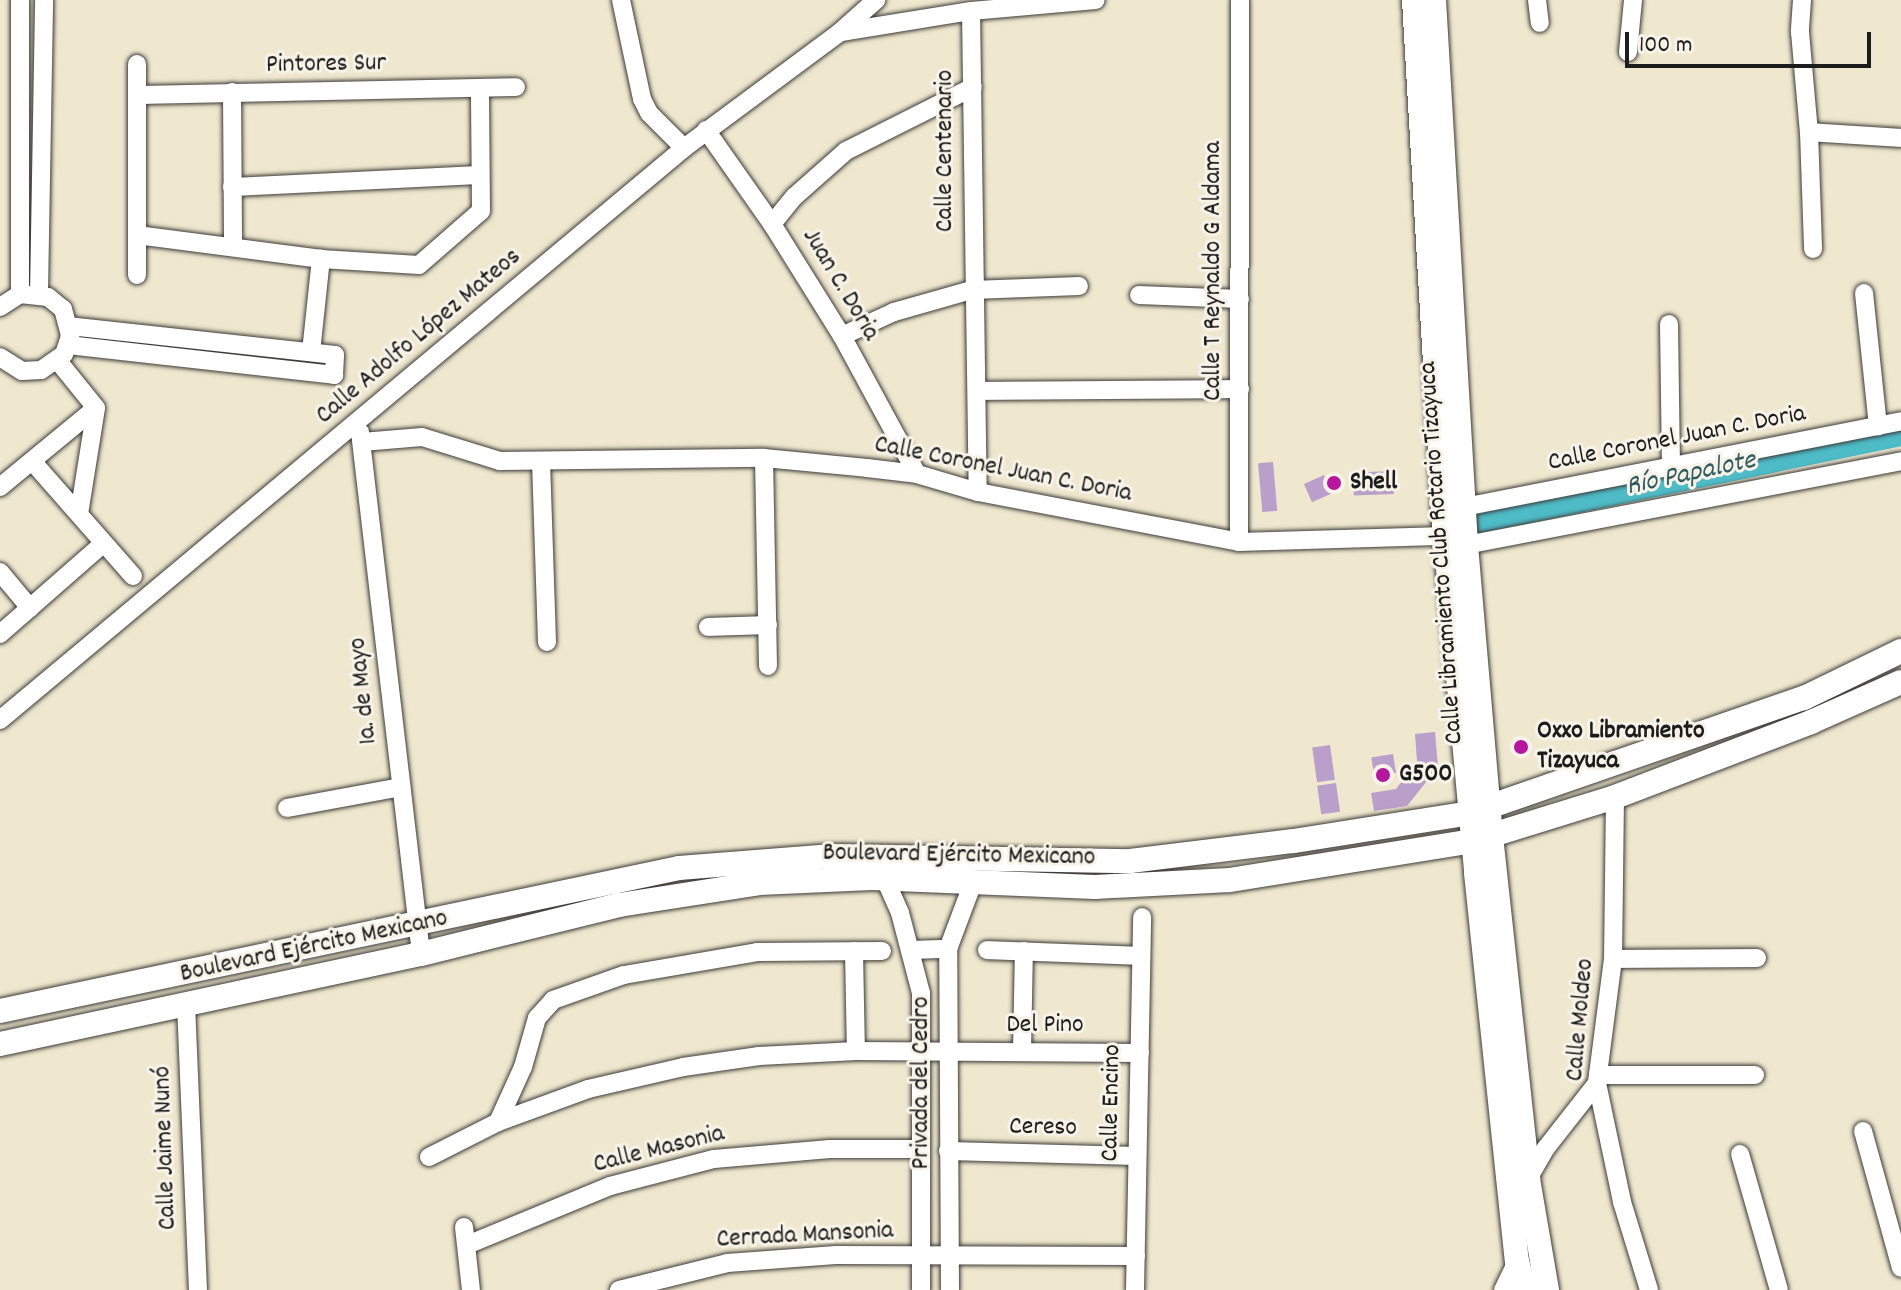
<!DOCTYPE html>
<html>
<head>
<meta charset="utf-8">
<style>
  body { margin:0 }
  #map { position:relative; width:1901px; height:1290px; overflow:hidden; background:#efe7ce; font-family:Dekko,sans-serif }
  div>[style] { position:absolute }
  .river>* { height:30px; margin:-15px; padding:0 15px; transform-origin:15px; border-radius:15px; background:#4ebcc7 }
  .building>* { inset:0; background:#bb9fcb; transform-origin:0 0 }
  .roads { filter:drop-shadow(0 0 2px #3c3a37) drop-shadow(0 0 2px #3c3a37) }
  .minor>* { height:18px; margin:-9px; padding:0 9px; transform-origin:9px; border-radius:9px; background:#fff }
  .major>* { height:24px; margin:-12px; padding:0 12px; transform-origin:12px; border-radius:12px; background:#fff }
  .dots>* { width:22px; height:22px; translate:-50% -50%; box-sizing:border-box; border:4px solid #f7f3e8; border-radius:50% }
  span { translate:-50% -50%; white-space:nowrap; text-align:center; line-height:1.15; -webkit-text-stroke:6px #f7f3e8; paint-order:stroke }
  .street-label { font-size:26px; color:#1c1c1c }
  .poi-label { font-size:26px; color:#1c1c1c; font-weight:700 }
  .left { translate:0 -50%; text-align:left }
  .water-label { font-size:28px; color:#305c60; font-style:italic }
  .scale { position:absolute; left:1625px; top:32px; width:246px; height:36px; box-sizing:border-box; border:4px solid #1c1c1c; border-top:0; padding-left:10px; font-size:24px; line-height:28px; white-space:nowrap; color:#1c1c1c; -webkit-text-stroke:6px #f7f3e8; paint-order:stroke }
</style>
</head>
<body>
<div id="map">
  <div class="river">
    <i style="left:1481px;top:518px;width:429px;rotate:-11.7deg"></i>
  </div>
  <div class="building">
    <i style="left:1273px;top:462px;width:49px;height:15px;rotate:85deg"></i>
    <i style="left:1393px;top:471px;width:23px;height:40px;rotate:88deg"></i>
    <i style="left:1324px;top:475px;width:20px;height:22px;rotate:66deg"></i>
    <i style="clip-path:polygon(1435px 732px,1438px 767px,1407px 806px,1374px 811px,1371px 793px,1396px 789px,1417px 761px,1415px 734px)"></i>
    <i style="left:1330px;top:745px;width:35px;height:18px;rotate:82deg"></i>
    <i style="left:1393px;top:754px;width:19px;height:22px;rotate:81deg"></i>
    <i style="left:1336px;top:783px;width:29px;height:19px;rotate:82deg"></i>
  </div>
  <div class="roads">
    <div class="minor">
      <i style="left:621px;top:0;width:101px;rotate:78deg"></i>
      <i style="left:642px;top:99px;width:16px;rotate:63deg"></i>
      <i style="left:649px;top:113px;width:49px;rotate:45deg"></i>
      <i style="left:1537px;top:0;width:23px;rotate:83deg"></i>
      <i style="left:1802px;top:0;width:32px;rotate:94deg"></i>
      <i style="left:1800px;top:32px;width:100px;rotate:84.9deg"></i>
      <i style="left:1809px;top:132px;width:117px;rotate:88deg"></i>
      <i style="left:971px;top:11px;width:481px;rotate:89.2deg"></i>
      <i style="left:841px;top:32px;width:132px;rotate:-9.2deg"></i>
      <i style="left:971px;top:11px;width:125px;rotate:-5deg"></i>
      <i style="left:1628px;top:52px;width:52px;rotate:-84.5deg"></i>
      <i style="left:232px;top:92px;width:155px;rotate:89.6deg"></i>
      <i style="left:137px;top:95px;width:379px;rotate:-1.2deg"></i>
      <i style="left:706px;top:130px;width:115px;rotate:54.9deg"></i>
      <i style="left:772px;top:224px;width:132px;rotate:58deg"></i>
      <i style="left:842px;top:336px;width:157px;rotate:61.5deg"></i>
      <i style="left:1809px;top:132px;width:92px;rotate:3.7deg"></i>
      <i style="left:232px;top:187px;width:248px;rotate:-2.8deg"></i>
      <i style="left:772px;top:224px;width:35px;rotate:-51deg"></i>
      <i style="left:794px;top:197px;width:69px;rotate:-41.5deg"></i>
      <i style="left:846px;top:151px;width:142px;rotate:-26.7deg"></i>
      <i style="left:137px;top:235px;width:186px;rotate:7.4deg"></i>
      <i style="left:321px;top:259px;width:98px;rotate:3.5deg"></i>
      <i style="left:419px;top:265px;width:82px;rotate:-41.1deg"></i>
      <i style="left:481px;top:211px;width:122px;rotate:-90.5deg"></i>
      <i style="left:137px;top:275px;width:211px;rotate:-90deg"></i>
      <i style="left:39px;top:293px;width:293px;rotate:-89deg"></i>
      <i style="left:1864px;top:293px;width:134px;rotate:84deg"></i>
      <i style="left:20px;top:294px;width:294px;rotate:-90deg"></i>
      <i style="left:1139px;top:295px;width:101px;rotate:2.3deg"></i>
      <i style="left:0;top:307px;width:24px;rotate:-33deg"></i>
      <i style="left:20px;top:294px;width:28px;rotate:6deg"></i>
      <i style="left:48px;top:297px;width:19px;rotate:39deg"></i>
      <i style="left:63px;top:309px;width:28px;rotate:75deg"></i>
      <i style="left:70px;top:336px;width:19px;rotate:108deg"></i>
      <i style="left:64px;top:354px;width:28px;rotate:145deg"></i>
      <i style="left:41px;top:370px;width:19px;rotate:177deg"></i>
      <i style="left:22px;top:371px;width:26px;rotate:-148deg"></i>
      <i style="left:1669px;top:324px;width:144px;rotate:89.2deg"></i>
      <i style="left:842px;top:336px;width:57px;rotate:-24.8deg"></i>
      <i style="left:894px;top:312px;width:81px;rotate:-15.8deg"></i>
      <i style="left:972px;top:290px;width:107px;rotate:-2.1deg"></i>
      <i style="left:68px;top:345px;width:268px;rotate:6.4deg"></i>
      <i style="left:334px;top:375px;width:20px;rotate:-87deg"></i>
      <i style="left:335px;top:355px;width:267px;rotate:-173.8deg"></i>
      <i style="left:311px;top:352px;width:94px;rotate:-83.9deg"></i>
      <i style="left:58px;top:361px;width:60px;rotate:51deg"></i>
      <i style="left:96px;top:408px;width:107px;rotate:99.1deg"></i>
      <i style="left:978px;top:391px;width:262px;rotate:-0.4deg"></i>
      <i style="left:360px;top:432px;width:526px;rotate:83.33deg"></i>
      <i style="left:362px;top:442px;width:60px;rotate:-4.8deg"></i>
      <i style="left:422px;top:437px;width:82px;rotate:17.1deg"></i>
      <i style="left:500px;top:461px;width:264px;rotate:-0.7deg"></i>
      <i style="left:764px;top:458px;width:103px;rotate:5.5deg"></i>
      <i style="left:867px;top:468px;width:50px;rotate:6.8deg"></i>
      <i style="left:917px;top:474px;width:64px;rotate:16.4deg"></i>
      <i style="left:978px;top:492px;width:266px;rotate:10.8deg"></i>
      <i style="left:1239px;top:542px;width:206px;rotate:-1.7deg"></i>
      <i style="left:764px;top:458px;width:208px;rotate:88.9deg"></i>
      <i style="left:32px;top:461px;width:153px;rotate:48.7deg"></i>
      <i style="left:541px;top:461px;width:181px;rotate:88.1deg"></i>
      <i style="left:0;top:487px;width:124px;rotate:-39.5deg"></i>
      <i style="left:1464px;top:507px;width:445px;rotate:-11.1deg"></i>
      <i style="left:1239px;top:542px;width:542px;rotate:-89.89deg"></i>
      <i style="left:1466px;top:545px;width:443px;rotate:-10.9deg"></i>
      <i style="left:0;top:572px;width:47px;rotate:50.2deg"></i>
      <i style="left:708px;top:627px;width:60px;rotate:-1.9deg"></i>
      <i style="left:0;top:634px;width:138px;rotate:-41.2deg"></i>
      <i style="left:0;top:720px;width:892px;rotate:-39.9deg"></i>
      <i style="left:684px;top:148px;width:193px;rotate:-36.6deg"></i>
      <i style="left:839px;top:33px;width:50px;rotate:-41.7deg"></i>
      <i style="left:1615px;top:797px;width:162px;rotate:90.7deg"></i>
      <i style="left:1613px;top:959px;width:125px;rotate:97.4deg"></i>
      <i style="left:1597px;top:1083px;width:122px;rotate:78.1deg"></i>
      <i style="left:1622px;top:1202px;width:92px;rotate:72.9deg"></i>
      <i style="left:287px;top:808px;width:116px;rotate:-10.4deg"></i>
      <i style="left:885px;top:879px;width:37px;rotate:66deg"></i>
      <i style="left:900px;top:913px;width:83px;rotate:75.3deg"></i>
      <i style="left:921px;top:993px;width:297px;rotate:90deg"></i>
      <i style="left:911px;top:950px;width:37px;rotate:-2deg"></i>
      <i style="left:987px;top:950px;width:154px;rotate:2.2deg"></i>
      <i style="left:854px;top:951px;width:100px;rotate:88.9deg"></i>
      <i style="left:1613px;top:959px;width:144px;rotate:-0.4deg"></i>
      <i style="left:186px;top:1004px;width:286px;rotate:87.6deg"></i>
      <i style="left:1022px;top:1051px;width:100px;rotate:-88.9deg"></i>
      <i style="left:1598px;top:1075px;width:157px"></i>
      <i style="left:498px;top:1122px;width:60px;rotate:-65.6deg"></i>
      <i style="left:523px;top:1067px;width:51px;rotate:-74.1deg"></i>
      <i style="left:537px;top:1018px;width:24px;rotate:-48deg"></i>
      <i style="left:553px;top:1000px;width:75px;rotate:-19.4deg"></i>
      <i style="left:624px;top:975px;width:135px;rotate:-9.8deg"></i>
      <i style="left:757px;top:952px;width:125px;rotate:-0.5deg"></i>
      <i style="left:1863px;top:1131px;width:142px;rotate:74.5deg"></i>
      <i style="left:948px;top:1151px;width:189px;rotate:1.5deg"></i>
      <i style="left:1740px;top:1154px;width:141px;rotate:74deg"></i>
      <i style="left:429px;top:1157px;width:77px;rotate:-26.9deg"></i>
      <i style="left:498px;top:1122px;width:96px;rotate:-20.1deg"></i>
      <i style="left:588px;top:1089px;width:98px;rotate:-13deg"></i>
      <i style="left:683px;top:1067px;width:77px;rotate:-8.2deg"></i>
      <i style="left:759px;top:1056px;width:97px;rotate:-3deg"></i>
      <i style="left:856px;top:1051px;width:284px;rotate:0.4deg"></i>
      <i style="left:1528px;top:1179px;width:36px;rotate:-60deg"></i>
      <i style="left:1546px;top:1148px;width:83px;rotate:-51.9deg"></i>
      <i style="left:464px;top:1227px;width:63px;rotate:83.7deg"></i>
      <i style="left:467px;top:1245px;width:155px;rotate:-22.4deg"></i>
      <i style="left:610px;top:1186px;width:107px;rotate:-14.6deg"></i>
      <i style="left:714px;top:1159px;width:116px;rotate:-4.9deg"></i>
      <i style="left:830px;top:1149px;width:91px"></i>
      <i style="left:619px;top:1290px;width:111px;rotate:-14deg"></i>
      <i style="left:727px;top:1263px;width:109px;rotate:-4.2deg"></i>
      <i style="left:836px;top:1255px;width:300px;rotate:0.2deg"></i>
      <i style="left:950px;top:1290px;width:341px;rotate:-90.3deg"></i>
      <i style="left:948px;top:949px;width:74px;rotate:-69.4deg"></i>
      <i style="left:1135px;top:1290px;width:373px;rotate:-88.9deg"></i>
      <i style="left:1503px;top:1290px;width:32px;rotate:-64deg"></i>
    </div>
    <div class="major">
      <i style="left:1414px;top:0;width:537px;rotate:86.69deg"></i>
      <i style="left:1445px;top:536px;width:338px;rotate:84.7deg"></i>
      <i style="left:1476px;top:873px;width:390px;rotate:84deg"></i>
      <i style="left:1517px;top:1261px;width:30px;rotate:76deg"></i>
      <i style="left:1434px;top:0;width:546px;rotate:86.64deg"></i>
      <i style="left:1466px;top:545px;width:292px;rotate:85.1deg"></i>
      <i style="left:1491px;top:836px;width:345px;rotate:83.8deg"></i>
      <i style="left:1528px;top:1179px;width:113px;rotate:80.3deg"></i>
      <i style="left:0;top:1011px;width:694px;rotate:-11.89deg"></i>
      <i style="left:679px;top:868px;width:151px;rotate:-4.5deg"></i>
      <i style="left:830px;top:856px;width:300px;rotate:1deg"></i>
      <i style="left:1130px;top:861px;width:165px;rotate:-7deg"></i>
      <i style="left:1294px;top:841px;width:179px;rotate:-9deg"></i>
      <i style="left:1471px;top:813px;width:352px;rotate:-19.1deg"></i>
      <i style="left:1804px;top:698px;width:108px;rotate:-25.9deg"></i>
      <i style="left:0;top:1044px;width:431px;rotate:-12.1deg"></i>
      <i style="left:421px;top:954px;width:204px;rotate:-13.9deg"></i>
      <i style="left:619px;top:905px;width:142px;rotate:-8.9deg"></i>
      <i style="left:759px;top:883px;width:113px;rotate:-2.5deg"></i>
      <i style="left:872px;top:878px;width:223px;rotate:2.3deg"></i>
      <i style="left:1095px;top:887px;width:135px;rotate:-3deg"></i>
      <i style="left:1230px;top:880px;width:246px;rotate:-9.1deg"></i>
      <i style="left:1473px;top:841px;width:149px;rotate:-17.2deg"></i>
      <i style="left:1615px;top:797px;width:210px;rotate:-20.9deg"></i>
      <i style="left:1811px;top:722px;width:98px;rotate:-24deg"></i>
    </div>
  </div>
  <div class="dots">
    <i style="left:1334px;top:483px;background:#b5179e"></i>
    <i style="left:1521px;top:747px;background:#b5179e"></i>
    <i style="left:1383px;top:775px;background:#b5179e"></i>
  </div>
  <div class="street-label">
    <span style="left:326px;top:65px;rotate:-1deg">Pintores Sur</span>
    <span style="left:946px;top:151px;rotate:-90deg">Calle Centenario</span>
    <span style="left:1214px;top:271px;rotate:-90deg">Calle T Reynaldo G Aldama</span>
    <span style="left:840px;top:285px;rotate:59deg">Juan C. Doria</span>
    <span style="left:419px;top:337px;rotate:-40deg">Calle Adolfo López Mateos</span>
    <span style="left:1677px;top:439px;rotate:-11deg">Calle Coronel Juan C. Doria</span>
    <span style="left:1003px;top:470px;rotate:11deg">Calle Coronel Juan C. Doria</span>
    <span style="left:1442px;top:553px;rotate:-94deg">Calle Libramiento Club Rotario Tizayuca</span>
    <span style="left:364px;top:691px;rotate:-96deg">1a. de Mayo</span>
    <span style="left:959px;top:856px;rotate:1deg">Boulevard Ejército Mexicano</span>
    <span style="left:314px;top:947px;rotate:-12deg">Boulevard Ejército Mexicano</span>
    <span style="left:1581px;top:1020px;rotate:-85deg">Calle Moldeo</span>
    <span style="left:1045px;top:1026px">Del Pino</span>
    <span style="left:922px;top:1083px;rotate:-90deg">Privada del Cedro</span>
    <span style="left:1112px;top:1103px;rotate:-89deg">Calle Encino</span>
    <span style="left:1043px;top:1128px;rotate:1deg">Cereso</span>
    <span style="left:166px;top:1148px;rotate:-92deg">Calle Jaime Nunó</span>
    <span style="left:659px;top:1150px;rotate:-14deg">Calle Masonia</span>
    <span style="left:805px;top:1236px;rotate:-3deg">Cerrada Mansonia</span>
  </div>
  <div class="poi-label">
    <span class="left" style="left:1350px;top:483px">Shell</span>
    <span class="left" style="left:1537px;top:747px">Oxxo Libramiento<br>Tizayuca</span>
    <span class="left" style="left:1399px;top:775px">G500</span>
  </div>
  <div class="water-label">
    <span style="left:1691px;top:475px;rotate:-12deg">Río Papalote</span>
  </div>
  <div class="scale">100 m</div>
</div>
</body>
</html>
